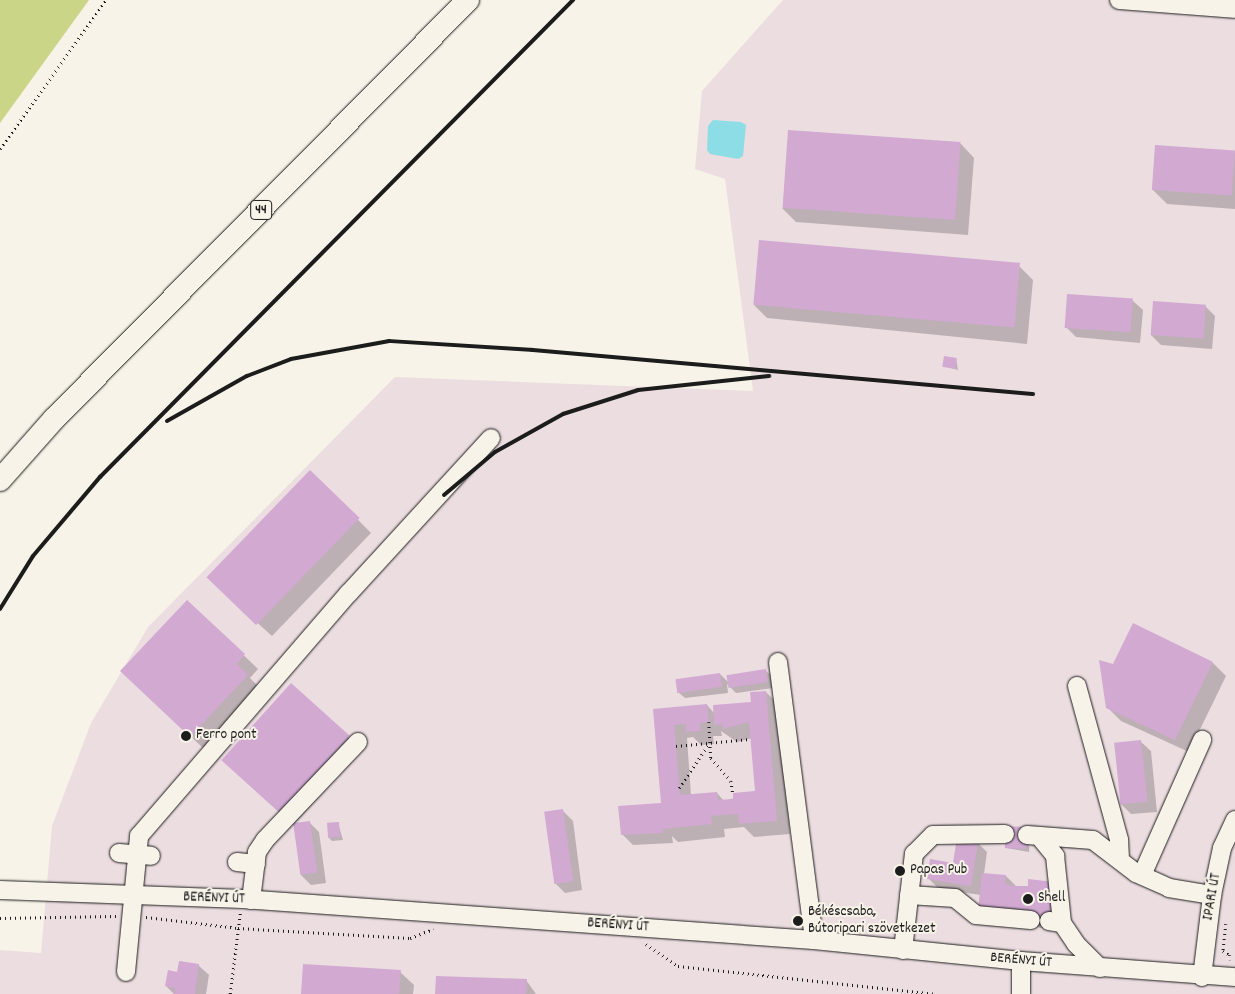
<!DOCTYPE html>
<html>
<head>
<meta charset="utf-8">
<style>
  body { margin:0 }
  #map { position:relative; width:1235px; height:994px; overflow:hidden; background:#f7f3e8; font-family:Dekko,sans-serif }
  div>[style] { position:absolute }
  .built>* { inset:0; background:#ecdde1 }
  .green>* { inset:0; background:#cad588 }
  .water>* { inset:0; background:#8cdde5 }
  .shadow>* { inset:0; background:#0003 }
  .building>* { inset:0; background:#d1a9d1; transform-origin:0 0 }
  .path>* { height:2.5px; margin-top:-1.25px; transform-origin:0; background:repeating-linear-gradient(90deg,#1c1c1c 0 1px,transparent 0 5px) }
  .roads { filter:drop-shadow(0 0 1px #1c1c1c) drop-shadow(0 0 1px #1c1c1c) }
  .minor>* { height:18px; margin:-9px; padding:0 9px; transform-origin:9px; border-radius:9px; background:#f7f3e8 }
  .major>* { height:22px; margin:-11px; padding:0 11px; transform-origin:11px; border-radius:11px; background:#f7f3e8 }
  .rail>* { height:4px; margin:-2px; padding:0 2px; transform-origin:2px; border-radius:2px; background:#1c1c1c }
  .dots>* { width:14px; height:14px; translate:-50% -50%; box-sizing:border-box; border:2px solid #f7f3e8; border-radius:50% }
  span { translate:-50% -50%; white-space:nowrap; text-align:center; line-height:1.15; -webkit-text-stroke:4px #f7f3e8; paint-order:stroke }
  .shield-label span { padding:1px 4px; background:#f7f3e8; border:1px solid; border-radius:4px; -webkit-text-stroke-width:0 }
  .shield-label { font-size:14px; color:#1c1c1c; font-weight:700 }
  .poi-label { font-size:15px; color:#1c1c1c }
  .left { translate:0 -50%; text-align:left }
  .street-label { font-size:15px; color:#1c1c1c }
</style>
</head>
<body>
<div id="map">
  <div class="built">
    <i style="clip-path:polygon(783px 0,1235px 0,1235px 994px,0 994px,0 950px,41px 953px,52px 826px,91px 723px,148px 627px,395px 377px,753px 391px,725px 179px,695px 169px,702px 91px)"></i>
  </div>
  <div class="green">
    <i style="clip-path:polygon(0 0,89px 0,0 123px)"></i>
  </div>
  <div class="water">
    <i style="clip-path:polygon(713px 120px,741px 122px,746px 125px,743px 156px,738px 159px,710px 154px,707px 150px,708px 126px)"></i>
  </div>
  <div class="shadow">
    <i style="clip-path:polygon(961px 144px,974px 158px,968px 235px,796px 222px,782px 208px)"></i>
    <i style="clip-path:polygon(1235px 152px,1235px 209px,1167px 204px,1153px 190px)"></i>
    <i style="clip-path:polygon(1020px 267px,1033px 280px,1027px 344px,767px 318px,754px 305px)"></i>
    <i style="clip-path:polygon(1132px 300px,1143px 310px,1140px 343px,1076px 337px,1066px 327px)"></i>
    <i style="clip-path:polygon(1205px 306px,1215px 316px,1212px 349px,1161px 345px,1151px 335px)"></i>
    <i style="clip-path:polygon(956px 359px,958px 370px,944px 366px)"></i>
    <i style="clip-path:polygon(311px 472px,371px 533px,272px 636px,223px 592px)"></i>
    <i style="clip-path:polygon(187px 601px,258px 669px,250px 678px,261px 689px,204px 749px,135px 684px)"></i>
    <i style="clip-path:polygon(1133px 625px,1213px 663px,1226px 676px,1189px 752px,1121px 721px,1107px 707px,1114px 666px)"></i>
    <i style="clip-path:polygon(766px 671px,773px 677px,774px 688px,736px 693px,727px 684px,728px 693px,685px 698px,678px 692px,720px 674px,729px 683px)"></i>
    <i style="clip-path:polygon(evenodd,766px 692px,779px 705px,790px 834px,754px 837px,744px 827px,724px 829px,725px 837px,678px 842px,672px 836px,673px 843px,633px 845px,623px 835px,662px 804px,655px 710px,707px 705px,714px 713px,752px 703px,766px 692px,721px 731px,737px 742px,752px 738px,756px 792px,724px 801px,717px 793px,691px 795px,687px 738px,693px 737px,701px 745px,714px 744px,713px 736px,722px 736px,721px 731px)"></i>
    <i style="clip-path:polygon(348px 737px,362px 750px,294px 824px,309px 822px,319px 832px,326px 883px,311px 885px,301px 875px,294px 826px,237px 773px)"></i>
    <i style="clip-path:polygon(1140px 741px,1151px 751px,1157px 812px,1131px 814px,1121px 804px)"></i>
    <i style="clip-path:polygon(563px 811px,573px 821px,582px 890px,565px 893px,555px 883px)"></i>
    <i style="clip-path:polygon(338px 823px,343px 840px,332px 841px,329px 838px)"></i>
    <i style="clip-path:polygon(1030px 831px,1029px 852px,1006px 848px)"></i>
    <i style="clip-path:polygon(977px 842px,987px 852px,984px 874px,1006px 876px,1016px 886px,1056px 886px,1051px 929px,1035px 927px,981px 895px,939px 889px,929px 879px,954px 864px)"></i>
    <i style="clip-path:polygon(198px 965px,209px 975px,206px 994px,174px 994px,166px 986px,178px 973px)"></i>
    <i style="clip-path:polygon(400px 972px,414px 985px,413px 994px,302px 994px)"></i>
    <i style="clip-path:polygon(526px 980px,536px 994px,436px 994px)"></i>
  </div>
  <div class="building">
    <i style="left:788px;top:130px;width:173px;height:78px;rotate:4deg"></i>
    <i style="left:1155px;top:145px;width:80px;height:45px;rotate:4deg"></i>
    <i style="left:759px;top:240px;width:262px;height:65px;rotate:5deg"></i>
    <i style="left:1067px;top:294px;width:66px;height:34px;rotate:4deg"></i>
    <i style="left:1153px;top:301px;width:53px;height:34px;rotate:4deg"></i>
    <i style="left:944px;top:356px;width:13px;height:11px;rotate:9deg"></i>
    <i style="left:310px;top:470px;width:69px;height:149px;rotate:44deg"></i>
    <i style="clip-path:polygon(187px 600px,245px 654px,237px 664px,248px 675px,190px 737px,120px 671px)"></i>
    <i style="clip-path:polygon(1133px 623px,1213px 662px,1175px 740px,1106px 708px,1099px 660px,1113px 664px)"></i>
    <i style="left:766px;top:669px;width:13px;height:40px;rotate:81deg"></i>
    <i style="left:720px;top:673px;width:14px;height:45px;rotate:82deg"></i>
    <i style="left:291px;top:683px;width:79px;height:104px;rotate:42deg"></i>
    <i style="clip-path:polygon(766px 691px,777px 821px,739px 824px,738px 814px,711px 816px,712px 824px,663px 829px,663px 833px,621px 835px,618px 806px,661px 803px,653px 709px,707px 704px,709px 722px,700px 723px,701px 731px,686px 732px,686px 724px,674px 725px,680px 795px,717px 792px,718px 800px,733px 799px,733px 793px,755px 791px,749px 722px,723px 729px,722px 724px,714px 725px,713px 705px,751px 702px,750px 692px)"></i>
    <i style="left:1141px;top:740px;width:62px;height:27px;rotate:84deg"></i>
    <i style="left:563px;top:809px;width:73px;height:19px;rotate:82deg"></i>
    <i style="left:310px;top:821px;width:52px;height:17px;rotate:82deg"></i>
    <i style="left:339px;top:822px;width:15px;height:12px;rotate:86deg"></i>
    <i style="left:1006px;top:826px;width:21px;height:22px;rotate:3deg"></i>
    <i style="clip-path:polygon(957px 838px,978px 841px,971px 886px,927px 879px,930px 859px,953px 863px)"></i>
    <i style="clip-path:polygon(982px 873px,1006px 875px,1005px 884px,1013px 886px,1028px 886px,1028px 879px,1054px 882px,1049px 927px,978px 910px)"></i>
    <i style="clip-path:polygon(179px 961px,199px 964px,195px 994px,174px 994px,175px 988px,165px 986px,168px 970px,177px 972px)"></i>
    <i style="clip-path:polygon(303px 964px,401px 970px,399px 994px,301px 994px)"></i>
    <i style="clip-path:polygon(436px 976px,527px 979px,526px 994px,435px 994px)"></i>
  </div>
  <div class="path">
    <i style="left:0;top:149px;width:183px;rotate:-54.6deg"></i>
    <i style="left:709px;top:722px;width:36px;rotate:87deg"></i>
    <i style="left:711px;top:758px;width:30px;rotate:49deg"></i>
    <i style="left:731px;top:781px;width:12px;rotate:81deg"></i>
    <i style="left:676px;top:746px;width:74px;rotate:-5.4deg"></i>
    <i style="left:679px;top:788px;width:52px;rotate:-56deg"></i>
    <i style="left:146px;top:917px;width:93px;rotate:6.8deg"></i>
    <i style="left:238px;top:928px;width:172px;rotate:3.3deg"></i>
    <i style="left:410px;top:938px;width:25px;rotate:-21deg"></i>
    <i style="left:0;top:918px;width:116px;rotate:-1deg"></i>
    <i style="left:1226px;top:924px;width:27px;rotate:96deg"></i>
    <i style="left:1223px;top:951px;width:8px;rotate:30deg"></i>
    <i style="left:1230px;top:955px;width:5px;rotate:101deg"></i>
    <i style="left:646px;top:944px;width:39px;rotate:35deg"></i>
    <i style="left:678px;top:966px;width:260px;rotate:6.2deg"></i>
    <i style="left:230px;top:994px;width:81px;rotate:-82.9deg"></i>
  </div>
  <div class="roads">
    <div class="minor">
      <i style="left:1119px;top:0;width:116px;rotate:4.4deg"></i>
      <i style="left:778px;top:662px;width:280px;rotate:82.6deg"></i>
      <i style="left:1077px;top:686px;width:160px;rotate:74.7deg"></i>
      <i style="left:1119px;top:840px;width:18px;rotate:87deg"></i>
      <i style="left:1027px;top:835px;width:66px;rotate:4.3deg"></i>
      <i style="left:1093px;top:840px;width:54px;rotate:37.5deg"></i>
      <i style="left:1136px;top:873px;width:36px;rotate:24deg"></i>
      <i style="left:1169px;top:888px;width:44px;rotate:9.2deg"></i>
      <i style="left:1039px;top:836px;width:26px;rotate:51deg"></i>
      <i style="left:1055px;top:856px;width:67px;rotate:84deg"></i>
      <i style="left:119px;top:853px;width:32px;rotate:5deg"></i>
      <i style="left:237px;top:862px;width:19px;rotate:6deg"></i>
      <i style="left:1142px;top:875px;width:148px;rotate:-66deg"></i>
      <i style="left:0;top:890px;width:243px;rotate:2.1deg"></i>
      <i style="left:243px;top:899px;width:572px;rotate:4.11deg"></i>
      <i style="left:814px;top:940px;width:208px;rotate:5.8deg"></i>
      <i style="left:1021px;top:961px;width:215px;rotate:4.3deg"></i>
      <i style="left:909px;top:895px;width:46px;rotate:3.7deg"></i>
      <i style="left:955px;top:898px;width:27px;rotate:39deg"></i>
      <i style="left:976px;top:915px;width:55px;rotate:5.2deg"></i>
      <i style="left:251px;top:900px;width:48px;rotate:-82.9deg"></i>
      <i style="left:257px;top:852px;width:14px;rotate:-56deg"></i>
      <i style="left:265px;top:840px;width:135px;rotate:-46.5deg"></i>
      <i style="left:1049px;top:921px;width:13px;rotate:9deg"></i>
      <i style="left:1062px;top:923px;width:25px;rotate:56deg"></i>
      <i style="left:1076px;top:944px;width:34px;rotate:45deg"></i>
      <i style="left:903px;top:950px;width:97px;rotate:-83.5deg"></i>
      <i style="left:914px;top:854px;width:27px;rotate:-45deg"></i>
      <i style="left:933px;top:835px;width:72px;rotate:-0.8deg"></i>
      <i style="left:1021px;top:961px;width:33px;rotate:90deg"></i>
      <i style="left:126px;top:972px;width:137px;rotate:-84.5deg"></i>
      <i style="left:139px;top:836px;width:321px;rotate:-49.2deg"></i>
      <i style="left:349px;top:593px;width:210px;rotate:-47.5deg"></i>
      <i style="left:1202px;top:977px;width:83px;rotate:-83deg"></i>
      <i style="left:1212px;top:895px;width:48px;rotate:-78deg"></i>
      <i style="left:1222px;top:848px;width:31px;rotate:-65deg"></i>
    </div>
    <div class="major">
      <i style="left:0;top:480px;width:81px;rotate:-48.5deg"></i>
      <i style="left:54px;top:419px;width:589px;rotate:-45.34deg"></i>
    </div>
  </div>
  <div class="rail">
    <i style="left:167px;top:421px;width:92px;rotate:-29.4deg"></i>
    <i style="left:247px;top:376px;width:47px;rotate:-21.1deg"></i>
    <i style="left:291px;top:359px;width:100px;rotate:-10.4deg"></i>
    <i style="left:389px;top:341px;width:143px;rotate:3.6deg"></i>
    <i style="left:532px;top:350px;width:503px;rotate:5.02deg"></i>
    <i style="left:444px;top:495px;width:67px;rotate:-40.1deg"></i>
    <i style="left:495px;top:452px;width:78px;rotate:-29.2deg"></i>
    <i style="left:563px;top:414px;width:79px;rotate:-17.7deg"></i>
    <i style="left:638px;top:390px;width:132px;rotate:-6.1deg"></i>
    <i style="left:0;top:609px;width:62px;rotate:-58.1deg"></i>
    <i style="left:33px;top:556px;width:104px;rotate:-49.7deg"></i>
    <i style="left:100px;top:477px;width:672px;rotate:-45.24deg"></i>
  </div>
  <div class="dots">
    <i style="left:186px;top:736px;background:#1c1c1c"></i>
    <i style="left:900px;top:871px;background:#1c1c1c"></i>
    <i style="left:1028px;top:899px;background:#1c1c1c"></i>
    <i style="left:798px;top:921px;background:#1c1c1c"></i>
  </div>
  <div class="shield-label">
    <span style="left:261px;top:210px">44</span>
  </div>
  <div class="poi-label">
    <span class="left" style="left:196px;top:736px">Ferro pont</span>
    <span class="left" style="left:910px;top:871px">Papas Pub</span>
    <span class="left" style="left:1038px;top:899px">Shell</span>
    <span class="left" style="left:808px;top:921px">Békéscsaba,<br>Bútoripari szövetkezet</span>
  </div>
  <div class="street-label">
    <span style="left:1213px;top:897px;rotate:-80deg">IPARI ÚT</span>
    <span style="left:214px;top:899px;rotate:2deg">BERÉNYI ÚT</span>
    <span style="left:618px;top:926px;rotate:4deg">BERÉNYI ÚT</span>
    <span style="left:1021px;top:961px;rotate:5deg">BERÉNYI ÚT</span>
  </div>
</div>
</body>
</html>
